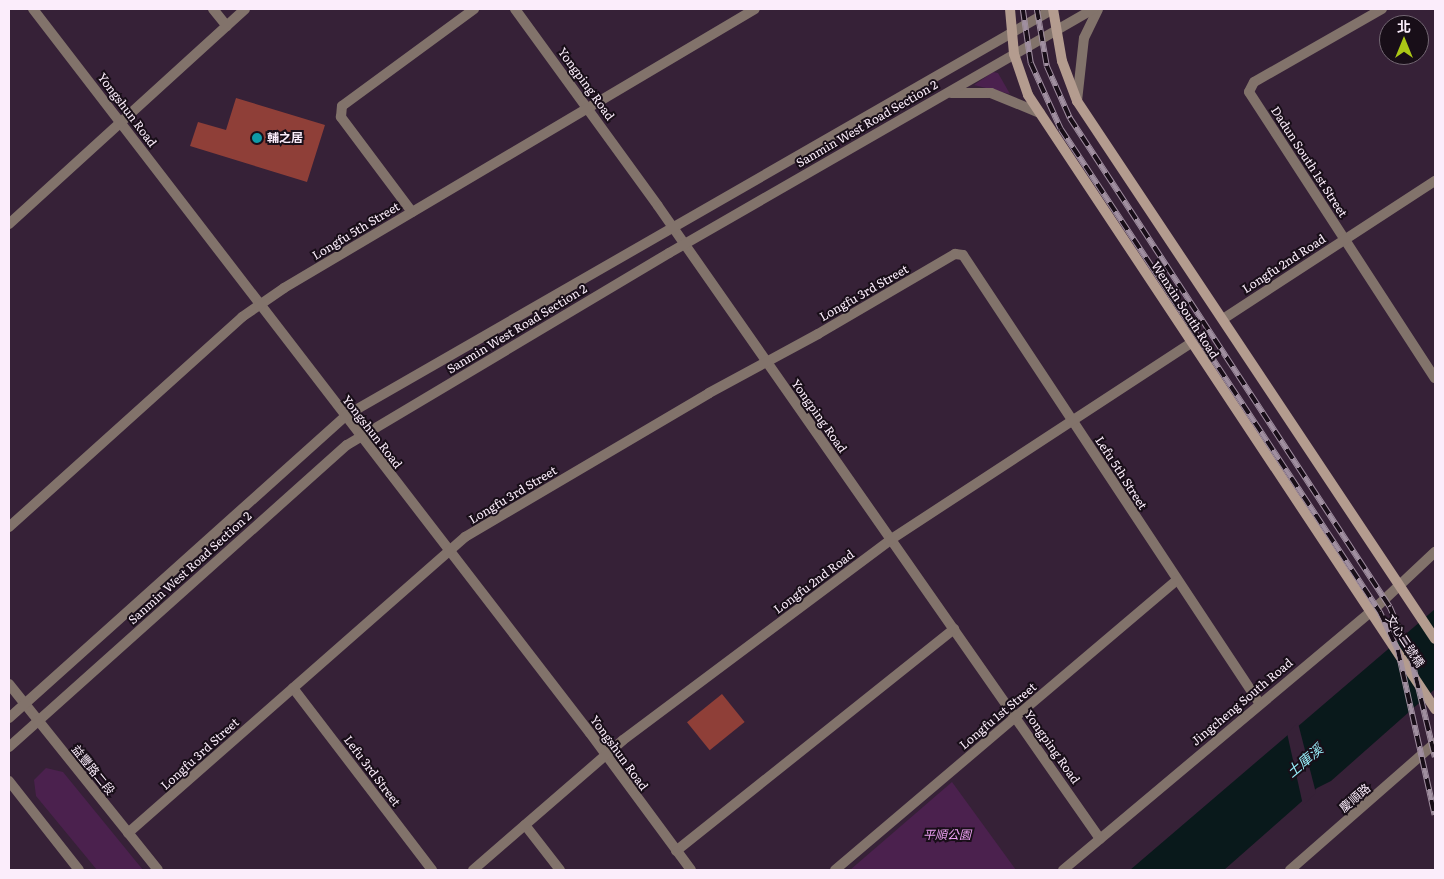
<!DOCTYPE html>
<html>
<head>
<meta charset="utf-8">
<style>
  body { margin:0 }
  #map { position:relative; width:1444px; height:879px; overflow:hidden; background:#362137; font-family:Literata,"Noto Sans TC",serif }
  div>[style] { position:absolute }
  .green>* { inset:0; background:#4b214e }
  .water>* { inset:0; background:#09191b }
  .pier>* { inset:0; background:#362137 }
  .building>* { inset:0; background:#8f3f38; transform-origin:0 0 }
  .minor>* { height:10px; margin:-5px; padding:0 5px; transform-origin:5px; border-radius:5px; background:#82736b }
  .tertiary>* { height:10px; margin:-5px; padding:0 5px; transform-origin:5px; border-radius:5px; background:#82736b }
  .secondary>* { height:10px; margin:-5px; padding:0 5px; transform-origin:5px; border-radius:5px; background:#b49c8f }
  .rail>* { height:5.5px; margin-top:-2.75px; transform-origin:0; background:repeating-linear-gradient(90deg,#180e18 0 11px,#a08fa0 0 22px); box-sizing:border-box; border-block:1px solid #a08fa0 }
  .dots>* { width:14px; height:14px; translate:-50% -50%; box-sizing:border-box; border:2px solid #180e18; border-radius:50% }
  span { translate:-50% -50%; white-space:nowrap; text-align:center; line-height:1.15; -webkit-text-stroke:4px #180e18; paint-order:stroke }
  .street-label { font-size:12px; color:#fbedfb }
  .poi-label { font-size:12px; color:#fbedfb; font-weight:700 }
  .left { translate:0 -50%; text-align:left }
  .park-label { font-size:12px; color:#eea1f3; font-style:italic }
  .water-label { font-size:14px; color:#98edf9; font-style:italic }
  .frame { position:absolute; inset:0; border:10px solid #fbedfb; pointer-events:none }
  .north { position:absolute; left:1379px; top:15px; width:50px; height:50px; box-sizing:border-box; background:#180e18; border:1px solid #736773; border-radius:50%; rotate:0deg; font-size:14px; font-weight:700; line-height:20px; text-align:center; color:#fbedfb }
  .north::after { content:''; display:block; margin:auto; width:18px; height:22px; background:#abc716; clip-path:polygon(50% 0,100% 100%,50% 72%,0 100%) }
</style>
</head>
<body>
<div id="map">
  <div class="green">
    <i style="clip-path:polygon(993px 72px,998px 73px,1010px 94px,974px 85px)"></i>
    <i style="clip-path:polygon(46px 768px,63px 772px,143px 870px,97px 870px,36px 796px,34px 780px)"></i>
    <i style="clip-path:polygon(952px 782px,1016px 870px,850px 870px)"></i>
  </div>
  <div class="water">
    <i style="clip-path:polygon(1435px 609px,1435px 689px,1331px 781px,1317px 788px,1224px 870px,1130px 870px)"></i>
  </div>
  <div class="pier">
    <i style="clip-path:polygon(1298px 723px,1316px 793px,1303px 805px,1287px 733px)"></i>
  </div>
  <div class="building">
    <i style="clip-path:polygon(236px 98px,325px 125px,307px 182px,190px 146px,198px 122px,226px 130px)"></i>
    <i style="left:722px;top:694px;width:36px;height:45px;rotate:51deg"></i>
  </div>
  <div class="minor">
    <i style="left:33px;top:9px;width:913px;rotate:52.43deg"></i>
    <i style="left:590px;top:733px;width:170px;rotate:53.6deg"></i>
    <i style="left:213px;top:9px;width:22px;rotate:51deg"></i>
    <i style="left:515px;top:9px;width:243px;rotate:54deg"></i>
    <i style="left:658px;top:206px;width:772px;rotate:55.07deg"></i>
    <i style="left:1382px;top:9px;width:147px;rotate:150.3deg"></i>
    <i style="left:1254px;top:82px;width:11px;rotate:117deg"></i>
    <i style="left:1249px;top:92px;width:341px;rotate:57deg"></i>
    <i style="left:412px;top:212px;width:119px;rotate:-126.8deg"></i>
    <i style="left:341px;top:117px;width:11px;rotate:-85deg"></i>
    <i style="left:342px;top:106px;width:164px;rotate:-36.3deg"></i>
    <i style="left:9px;top:224px;width:319px;rotate:-42.3deg"></i>
    <i style="left:1223px;top:319px;width:253px;rotate:-33.1deg"></i>
    <i style="left:9px;top:527px;width:314px;rotate:-42deg"></i>
    <i style="left:242px;top:317px;width:51px;rotate:-34.6deg"></i>
    <i style="left:284px;top:288px;width:547px;rotate:-30.64deg"></i>
    <i style="left:293px;top:688px;width:229px;rotate:52.6deg"></i>
    <i style="left:525px;top:825px;width:57px;rotate:52.1deg"></i>
    <i style="left:128px;top:833px;width:449px;rotate:-41.3deg"></i>
    <i style="left:465px;top:537px;width:283px;rotate:-30.5deg"></i>
    <i style="left:709px;top:393px;width:124px;rotate:-28.4deg"></i>
    <i style="left:818px;top:334px;width:159px;rotate:-30.3deg"></i>
    <i style="left:955px;top:254px;width:8px;rotate:7deg"></i>
    <i style="left:963px;top:255px;width:538px;rotate:56.52deg"></i>
    <i style="left:676px;top:851px;width:356px;rotate:-38.6deg"></i>
    <i style="left:473px;top:870px;width:198px;rotate:-40.9deg"></i>
    <i style="left:623px;top:740px;width:334px;rotate:-36.8deg"></i>
    <i style="left:890px;top:540px;width:360px;rotate:-33.2deg"></i>
    <i style="left:835px;top:870px;width:448px;rotate:-40.3deg"></i>
    <i style="left:1063px;top:870px;width:402px;rotate:-40deg"></i>
    <i style="left:1371px;top:612px;width:88px;rotate:-43.2deg"></i>
    <i style="left:1290px;top:870px;width:193px;rotate:-41.2deg"></i>
  </div>
  <div class="tertiary">
    <i style="left:951px;top:93px;width:40px"></i>
    <i style="left:991px;top:93px;width:53px;rotate:22.2deg"></i>
    <i style="left:1077px;top:101px;width:63px;rotate:-83.7deg"></i>
    <i style="left:1084px;top:38px;width:32px;rotate:-64deg"></i>
    <i style="left:9px;top:684px;width:238px;rotate:51.3deg"></i>
    <i style="left:9px;top:718px;width:452px;rotate:-41.9deg"></i>
    <i style="left:345px;top:416px;width:817px;rotate:-29.89deg"></i>
    <i style="left:9px;top:747px;width:453px;rotate:-41.8deg"></i>
    <i style="left:347px;top:445px;width:375px;rotate:-30.8deg"></i>
    <i style="left:669px;top:253px;width:490px;rotate:-29.9deg"></i>
    <i style="left:9px;top:781px;width:113px;rotate:51.8deg"></i>
  </div>
  <div class="secondary">
    <i style="left:1010px;top:9px;width:45px;rotate:84.9deg"></i>
    <i style="left:1014px;top:54px;width:43px;rotate:71.1deg"></i>
    <i style="left:1028px;top:95px;width:737px;rotate:56.46deg"></i>
    <i style="left:1053px;top:9px;width:53px;rotate:80.2deg"></i>
    <i style="left:1062px;top:61px;width:43px;rotate:69.4deg"></i>
    <i style="left:1077px;top:101px;width:646px;rotate:56.36deg"></i>
  </div>
  <div class="rail">
    <i style="left:1023px;top:9px;width:55px;rotate:81.6deg"></i>
    <i style="left:1031px;top:63px;width:72px;rotate:65.6deg"></i>
    <i style="left:1061px;top:129px;width:579px;rotate:56.56deg"></i>
    <i style="left:1380px;top:612px;width:42px;rotate:64.7deg"></i>
    <i style="left:1398px;top:650px;width:169px;rotate:77.4deg"></i>
    <i style="left:1037px;top:9px;width:58px;rotate:80deg"></i>
    <i style="left:1047px;top:66px;width:57px;rotate:66.1deg"></i>
    <i style="left:1070px;top:118px;width:584px;rotate:56.8deg"></i>
    <i style="left:1390px;top:607px;width:53px;rotate:66.8deg"></i>
    <i style="left:1411px;top:656px;width:104px;rotate:76.6deg"></i>
  </div>
  <div class="dots">
    <i style="left:257px;top:138px;background:#0f9aa8"></i>
  </div>
  <div class="street-label">
    <span style="left:586px;top:84px;rotate:54deg">Yongping Road</span>
    <span style="left:127px;top:110px;rotate:53deg">Yongshun Road</span>
    <span style="left:867px;top:124px;rotate:-30deg">Sanmin West Road Section 2</span>
    <span style="left:1309px;top:162px;rotate:57deg">Dadun South 1st Street</span>
    <span style="left:356px;top:231px;rotate:-31deg">Longfu 5th Street</span>
    <span style="left:1284px;top:264px;rotate:-33deg">Longfu 2nd Road</span>
    <span style="left:864px;top:293px;rotate:-30deg">Longfu 3rd Street</span>
    <span style="left:1185px;top:310px;rotate:57deg">Wenxin South Road</span>
    <span style="left:517px;top:329px;rotate:-31deg">Sanmin West Road Section 2</span>
    <span style="left:819px;top:416px;rotate:55deg">Yongping Road</span>
    <span style="left:372px;top:432px;rotate:52deg">Yongshun Road</span>
    <span style="left:1121px;top:473px;rotate:57deg">Lefu 5th Street</span>
    <span style="left:513px;top:495px;rotate:-31deg">Longfu 3rd Street</span>
    <span style="left:190px;top:568px;rotate:-42deg">Sanmin West Road Section 2</span>
    <span style="left:814px;top:582px;rotate:-37deg">Longfu 2nd Road</span>
    <span style="left:1405px;top:641px;rotate:57deg">文心二號橋</span>
    <span style="left:1242px;top:702px;rotate:-40deg">Jingcheng South Road</span>
    <span style="left:998px;top:716px;rotate:-40deg">Longfu 1st Street</span>
    <span style="left:1052px;top:747px;rotate:55deg">Yongping Road</span>
    <span style="left:619px;top:753px;rotate:54deg">Yongshun Road</span>
    <span style="left:200px;top:754px;rotate:-42deg">Longfu 3rd Street</span>
    <span style="left:93px;top:770px;rotate:51deg">益豐路二段</span>
    <span style="left:372px;top:771px;rotate:53deg">Lefu 3rd Street</span>
    <span style="left:1355px;top:798px;rotate:-41deg">慶順路</span>
  </div>
  <div class="poi-label">
    <span class="left" style="left:267px;top:138px">輔之居</span>
  </div>
  <div class="park-label">
    <span style="left:947px;top:835px">平順公園</span>
  </div>
  <div class="water-label">
    <span style="left:1304px;top:760px;rotate:-40deg">土庫溪</span>
  </div>
  <div class="frame"></div>
  <div class="north">北</div>
</div>
</body>
</html>
